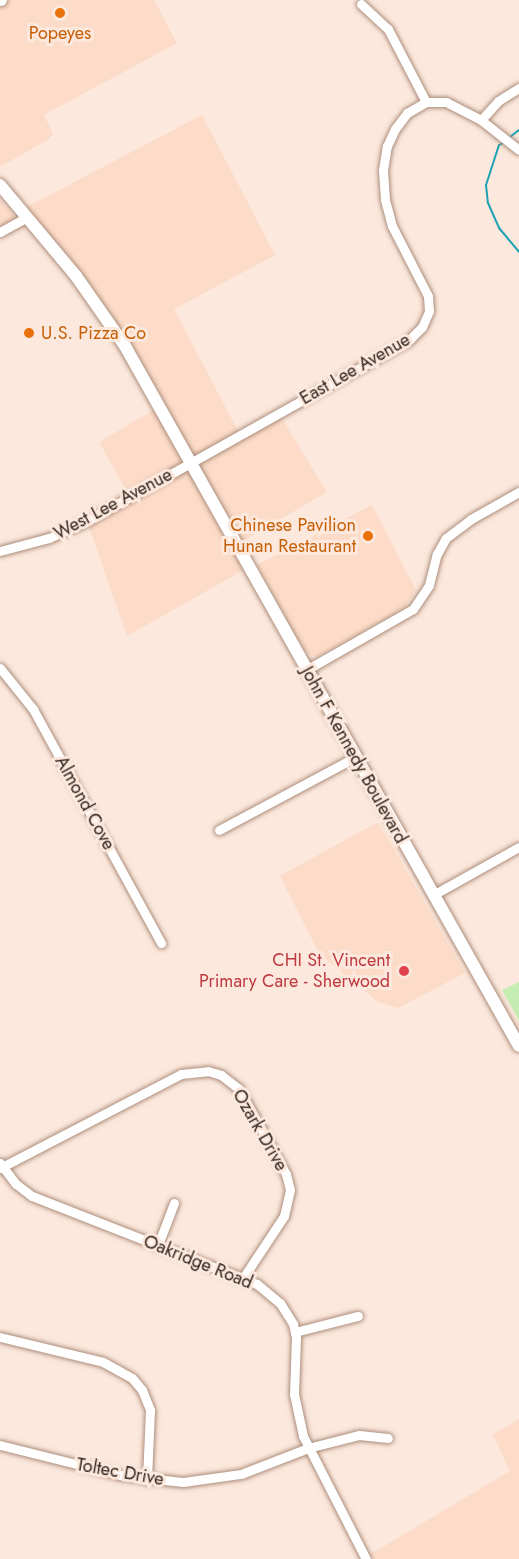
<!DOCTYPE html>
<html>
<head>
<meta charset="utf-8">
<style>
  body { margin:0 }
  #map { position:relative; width:519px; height:1559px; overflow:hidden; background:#fce8dc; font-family:Jost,sans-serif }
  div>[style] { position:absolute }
  .built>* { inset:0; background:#fcdbc8 }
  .green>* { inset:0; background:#c5ecb3 }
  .stream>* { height:2px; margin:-1px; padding:0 1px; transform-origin:1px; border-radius:1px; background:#1ca2b3 }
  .roads { filter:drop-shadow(0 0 2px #ad8e7c) drop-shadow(0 0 2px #ad8e7c) }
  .minor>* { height:9px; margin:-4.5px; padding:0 4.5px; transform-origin:4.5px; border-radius:4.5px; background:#fff }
  .major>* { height:12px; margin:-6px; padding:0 6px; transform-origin:6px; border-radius:6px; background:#fff }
  .dots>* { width:16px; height:16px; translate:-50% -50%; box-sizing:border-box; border:3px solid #fce8dc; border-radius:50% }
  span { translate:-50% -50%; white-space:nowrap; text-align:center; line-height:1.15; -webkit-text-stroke:6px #fce8dc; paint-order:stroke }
  .food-label { font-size:18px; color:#c56008 }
  .left { translate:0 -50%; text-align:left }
  .right { translate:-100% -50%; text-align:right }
  .street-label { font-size:18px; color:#33261f }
  .health-label { font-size:18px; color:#be3a42 }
</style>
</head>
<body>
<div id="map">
  <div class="built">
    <i style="clip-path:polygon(5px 0,154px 0,177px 43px,44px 115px,53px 134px,49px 139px,0 167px,0 3px)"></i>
    <i style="clip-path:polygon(202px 115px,275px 255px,174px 309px,240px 435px,279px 414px,327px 492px,236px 545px,249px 567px,127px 636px,87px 521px,130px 497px,99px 442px,159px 407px,125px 346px,21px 210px)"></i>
    <i style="clip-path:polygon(0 200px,15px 218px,0 226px)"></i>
    <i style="clip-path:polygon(372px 505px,416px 590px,404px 608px,318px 656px,312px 656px,303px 648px,257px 565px)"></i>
    <i style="clip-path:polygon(378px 822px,465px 973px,398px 1008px,378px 1002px,319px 953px,280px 876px)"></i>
    <i style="clip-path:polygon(519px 1419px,519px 1559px,374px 1559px,371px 1554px,510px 1471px,493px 1435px)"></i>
  </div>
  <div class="green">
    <i style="clip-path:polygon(519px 982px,519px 1021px,502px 990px)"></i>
  </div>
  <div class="stream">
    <i style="left:510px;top:137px;width:11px;rotate:-38deg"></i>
    <i style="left:503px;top:143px;width:4px;rotate:153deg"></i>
    <i style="left:499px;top:145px;width:42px;rotate:108deg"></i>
    <i style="left:486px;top:185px;width:18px;rotate:84deg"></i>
    <i style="left:488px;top:203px;width:27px;rotate:66deg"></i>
    <i style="left:499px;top:228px;width:31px;rotate:50deg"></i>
  </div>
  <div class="roads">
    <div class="minor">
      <i style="left:361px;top:4px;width:37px;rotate:43deg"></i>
      <i style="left:388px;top:29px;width:82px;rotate:62.5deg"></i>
      <i style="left:481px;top:120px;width:25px;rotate:-48deg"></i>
      <i style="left:498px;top:101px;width:25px;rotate:-32deg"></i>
      <i style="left:0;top:232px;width:31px;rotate:-29deg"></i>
      <i style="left:0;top:551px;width:51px;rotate:-14.9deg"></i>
      <i style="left:49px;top:538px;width:42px;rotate:-24.1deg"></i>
      <i style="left:87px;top:521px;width:369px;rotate:-29.3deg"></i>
      <i style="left:409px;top:340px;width:18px;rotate:-45deg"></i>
      <i style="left:422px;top:327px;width:17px;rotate:-66deg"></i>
      <i style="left:429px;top:311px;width:15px;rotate:-94deg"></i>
      <i style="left:428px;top:296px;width:79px;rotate:-117.2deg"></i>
      <i style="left:392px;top:226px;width:28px;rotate:-105deg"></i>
      <i style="left:385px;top:199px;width:29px;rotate:-94deg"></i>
      <i style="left:383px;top:170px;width:24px;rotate:-81deg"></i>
      <i style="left:387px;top:146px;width:19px;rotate:-65deg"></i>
      <i style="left:395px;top:129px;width:20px;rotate:-53deg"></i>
      <i style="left:407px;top:113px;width:22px;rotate:-30deg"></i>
      <i style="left:426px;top:102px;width:20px"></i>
      <i style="left:446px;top:102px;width:39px;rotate:27deg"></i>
      <i style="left:481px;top:120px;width:48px;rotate:38.3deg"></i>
      <i style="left:0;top:668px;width:53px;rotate:51.2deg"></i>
      <i style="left:33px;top:709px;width:267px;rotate:61.3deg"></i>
      <i style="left:306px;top:670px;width:123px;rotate:-29.7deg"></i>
      <i style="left:413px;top:609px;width:29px;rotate:-56deg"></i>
      <i style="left:429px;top:585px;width:32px;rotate:-76deg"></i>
      <i style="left:437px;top:554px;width:18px;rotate:-61deg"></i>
      <i style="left:446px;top:538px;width:31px;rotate:-37deg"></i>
      <i style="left:471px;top:519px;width:55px;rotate:-29.4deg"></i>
      <i style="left:219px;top:830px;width:153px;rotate:-28.1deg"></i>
      <i style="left:433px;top:895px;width:98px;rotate:-29.2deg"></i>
      <i style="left:0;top:1163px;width:26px;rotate:53deg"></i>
      <i style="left:16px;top:1184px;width:20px;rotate:37deg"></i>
      <i style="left:32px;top:1196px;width:242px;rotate:21.4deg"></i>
      <i style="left:257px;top:1284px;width:30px;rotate:40deg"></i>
      <i style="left:280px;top:1303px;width:25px;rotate:58deg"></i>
      <i style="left:293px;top:1324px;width:13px;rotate:77deg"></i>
      <i style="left:296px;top:1337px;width:57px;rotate:92deg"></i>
      <i style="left:294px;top:1394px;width:43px;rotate:77.9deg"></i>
      <i style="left:303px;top:1436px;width:138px;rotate:62.9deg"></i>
      <i style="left:0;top:1168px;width:204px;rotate:-27.4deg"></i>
      <i style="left:181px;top:1074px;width:27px;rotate:-6deg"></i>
      <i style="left:208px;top:1071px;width:14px;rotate:17deg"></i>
      <i style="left:221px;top:1075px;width:23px;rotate:38deg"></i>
      <i style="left:239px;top:1089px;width:97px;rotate:61.1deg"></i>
      <i style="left:286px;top:1174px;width:16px;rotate:76deg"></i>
      <i style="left:290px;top:1190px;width:27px;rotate:103deg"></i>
      <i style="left:284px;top:1216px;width:74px;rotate:123.5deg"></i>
      <i style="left:158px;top:1245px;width:45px;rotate:-69.1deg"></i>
      <i style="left:295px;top:1332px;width:65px;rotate:-14.3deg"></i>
      <i style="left:0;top:1337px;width:106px;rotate:13.6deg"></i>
      <i style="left:103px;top:1362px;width:33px;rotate:29deg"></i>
      <i style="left:132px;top:1378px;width:16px;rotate:50deg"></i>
      <i style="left:142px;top:1390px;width:22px;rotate:68deg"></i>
      <i style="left:150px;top:1410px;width:70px;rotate:92.5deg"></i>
      <i style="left:0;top:1445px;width:124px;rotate:14deg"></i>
      <i style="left:120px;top:1475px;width:63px;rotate:6.3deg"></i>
      <i style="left:183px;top:1482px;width:59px;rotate:-7.9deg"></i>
      <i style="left:241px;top:1474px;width:72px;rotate:-21.2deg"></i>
      <i style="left:308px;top:1448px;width:53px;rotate:-14.3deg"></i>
      <i style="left:359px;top:1435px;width:29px;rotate:6deg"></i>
    </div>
    <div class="major">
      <i style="left:0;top:0;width:1px"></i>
      <i style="left:0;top:185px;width:119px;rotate:50.1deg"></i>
      <i style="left:76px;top:276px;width:85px;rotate:55deg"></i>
      <i style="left:125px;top:346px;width:803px;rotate:60.63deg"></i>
    </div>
  </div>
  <div class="dots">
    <i style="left:60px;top:13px;background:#e8710a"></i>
    <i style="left:29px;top:333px;background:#e8710a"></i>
    <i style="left:368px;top:536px;background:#e8710a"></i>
    <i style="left:404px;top:971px;background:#e0444e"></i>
  </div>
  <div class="food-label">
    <span style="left:60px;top:33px">Popeyes</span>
    <span class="left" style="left:41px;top:333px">U.S. Pizza Co</span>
    <span class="right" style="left:356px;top:536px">Chinese Pavilion<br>Hunan Restaurant</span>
  </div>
  <div class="street-label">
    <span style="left:355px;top:369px;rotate:-30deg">East Lee Avenue</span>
    <span style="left:113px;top:504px;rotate:-28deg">West Lee Avenue</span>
    <span style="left:354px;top:755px;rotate:61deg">John F Kennedy Boulevard</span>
    <span style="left:85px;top:803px;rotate:61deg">Almond Cove</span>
    <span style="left:260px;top:1130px;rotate:60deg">Ozark Drive</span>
    <span style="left:198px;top:1262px;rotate:22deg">Oakridge Road</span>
    <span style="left:120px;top:1472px;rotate:10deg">Toltec Drive</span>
  </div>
  <div class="health-label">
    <span class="right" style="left:390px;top:971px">CHI St. Vincent<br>Primary Care - Sherwood</span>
  </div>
</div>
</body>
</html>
